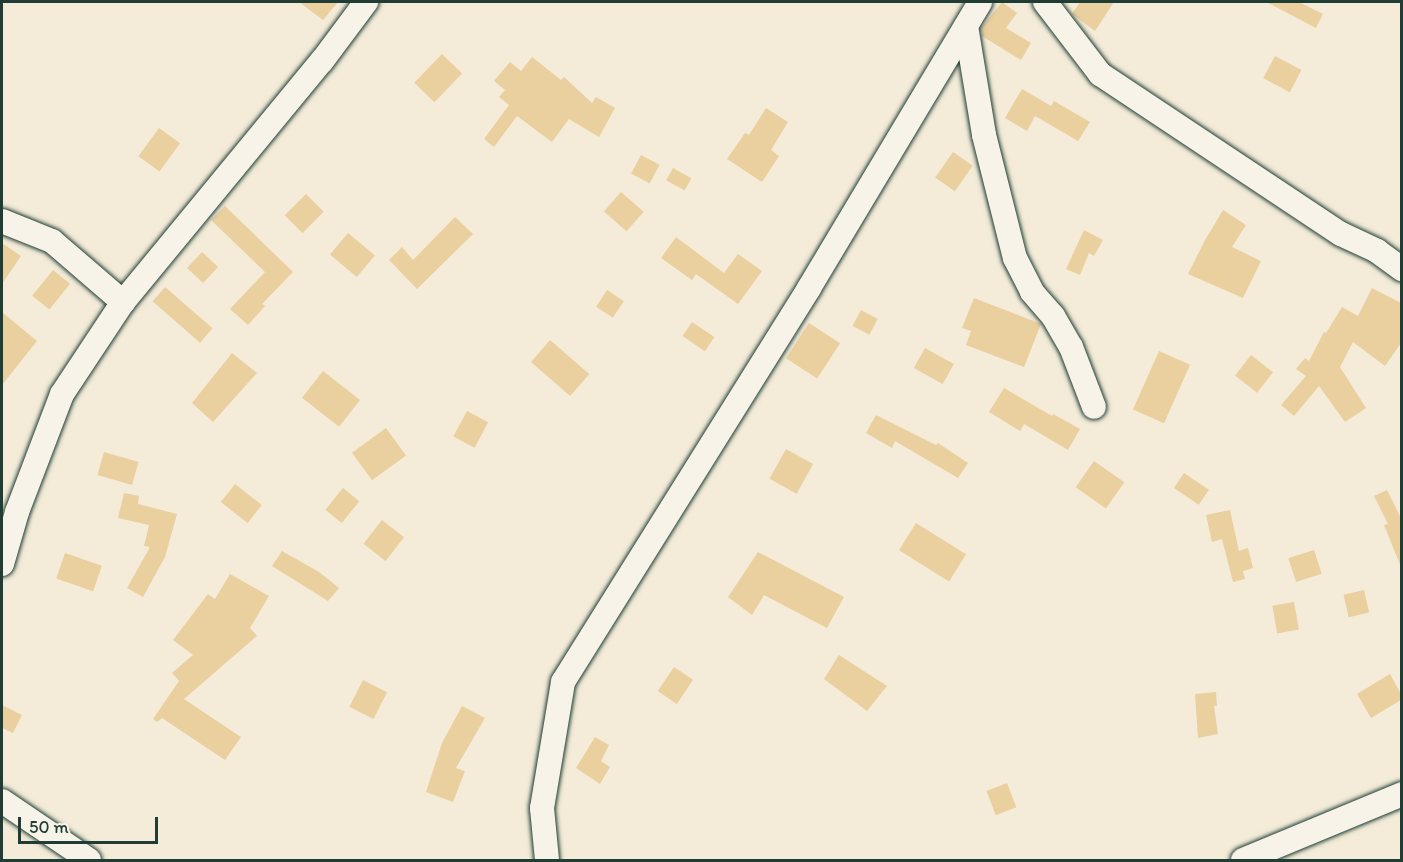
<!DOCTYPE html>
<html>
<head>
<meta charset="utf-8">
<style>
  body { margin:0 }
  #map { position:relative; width:1403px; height:862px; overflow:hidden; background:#f4ecd9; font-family:Itim,sans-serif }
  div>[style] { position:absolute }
  .building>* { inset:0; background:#eacf9f; transform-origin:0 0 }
  .roads { filter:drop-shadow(0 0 2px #1f3d34) drop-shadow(0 0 2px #1f3d34) }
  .minor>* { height:24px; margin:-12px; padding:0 12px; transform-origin:12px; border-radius:12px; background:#f7f3e8 }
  span { translate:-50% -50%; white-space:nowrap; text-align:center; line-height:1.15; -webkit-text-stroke:5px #f7f3e8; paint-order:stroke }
  .frame { position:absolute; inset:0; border:3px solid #1f3d34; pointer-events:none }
  .scale { position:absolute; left:18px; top:817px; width:140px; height:27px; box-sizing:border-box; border:3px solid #1f3d34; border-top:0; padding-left:8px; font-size:18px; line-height:21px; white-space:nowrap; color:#1f3d34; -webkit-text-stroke:4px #f7f3e8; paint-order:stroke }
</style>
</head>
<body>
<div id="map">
  <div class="building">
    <i style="clip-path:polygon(299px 2px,338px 2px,323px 20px)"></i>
    <i style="clip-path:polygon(1002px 2px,1017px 13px,1006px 28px,1031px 43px,1021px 60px,982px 36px,981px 28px)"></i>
    <i style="clip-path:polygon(1080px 2px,1114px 2px,1095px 31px,1072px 14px)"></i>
    <i style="clip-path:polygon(1266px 2px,1299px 2px,1323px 14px,1316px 28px)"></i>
    <i style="left:442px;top:54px;width:28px;height:40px;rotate:44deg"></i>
    <i style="left:1275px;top:56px;width:30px;height:25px;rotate:28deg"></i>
    <i style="clip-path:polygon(532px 57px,561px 80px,564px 77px,592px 103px,596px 97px,615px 108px,599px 137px,569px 119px,552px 142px,517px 116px,494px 147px,484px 139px,509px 105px,499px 97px,505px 90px,494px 81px,510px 62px,521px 71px)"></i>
    <i style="clip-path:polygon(1022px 89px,1051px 106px,1054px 101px,1090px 122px,1078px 141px,1035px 116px,1027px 131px,1005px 118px)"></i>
    <i style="clip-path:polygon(766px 108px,788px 122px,771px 150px,779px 156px,762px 182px,727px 159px,745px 133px,749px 135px)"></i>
    <i style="left:159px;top:128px;width:26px;height:35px;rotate:36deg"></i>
    <i style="left:953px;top:152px;width:24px;height:31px;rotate:35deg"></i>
    <i style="left:641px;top:155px;width:21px;height:21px;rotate:28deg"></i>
    <i style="left:673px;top:168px;width:21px;height:14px;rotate:29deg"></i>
    <i style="left:621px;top:192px;width:30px;height:26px;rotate:41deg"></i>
    <i style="left:306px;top:194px;width:25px;height:30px;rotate:45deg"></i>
    <i style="clip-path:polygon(225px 206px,293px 272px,262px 304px,265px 306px,248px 325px,230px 309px,265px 272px,211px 220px)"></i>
    <i style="clip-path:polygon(1223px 210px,1246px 225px,1232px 247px,1261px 261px,1243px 298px,1188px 274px,1204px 242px)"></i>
    <i style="clip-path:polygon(455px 217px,473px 234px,417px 289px,389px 260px,402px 247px,413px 260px)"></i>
    <i style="clip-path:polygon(1084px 230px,1103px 240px,1094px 256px,1089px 253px,1080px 275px,1066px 269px)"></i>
    <i style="left:348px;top:233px;width:35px;height:28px;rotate:40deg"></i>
    <i style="clip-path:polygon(676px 237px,724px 273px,738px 254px,762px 271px,738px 304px,696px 274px,692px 280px,661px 258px)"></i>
    <i style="clip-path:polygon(2px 243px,21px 256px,2px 284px)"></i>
    <i style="left:202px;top:252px;width:22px;height:22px;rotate:43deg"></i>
    <i style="left:53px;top:270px;width:22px;height:33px;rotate:39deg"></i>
    <i style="left:165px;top:287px;width:63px;height:19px;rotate:41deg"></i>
    <i style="clip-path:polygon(1372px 288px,1401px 303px,1401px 343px,1385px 366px,1353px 342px,1340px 367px,1366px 408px,1345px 422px,1319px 386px,1294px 416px,1281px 405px,1306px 376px,1296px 369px,1305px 358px,1309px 361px,1324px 332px,1326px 333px,1342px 307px,1358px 316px)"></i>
    <i style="left:607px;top:290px;width:20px;height:20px;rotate:33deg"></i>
    <i style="clip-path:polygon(974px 298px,1041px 324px,1024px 367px,966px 345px,971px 331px,962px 328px)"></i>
    <i style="left:861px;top:310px;width:19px;height:18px;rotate:28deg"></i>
    <i style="clip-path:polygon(2px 312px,37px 341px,2px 385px)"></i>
    <i style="left:692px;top:322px;width:27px;height:17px;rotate:34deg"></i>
    <i style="left:809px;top:323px;width:37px;height:42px;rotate:33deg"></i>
    <i style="left:550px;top:340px;width:52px;height:29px;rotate:41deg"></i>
    <i style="left:925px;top:348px;width:33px;height:23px;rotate:29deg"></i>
    <i style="left:1159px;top:351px;width:34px;height:64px;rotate:24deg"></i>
    <i style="clip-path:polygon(232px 353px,257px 373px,213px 422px,192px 403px)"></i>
    <i style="left:1251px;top:355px;width:28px;height:26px;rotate:38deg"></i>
    <i style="left:323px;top:371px;width:47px;height:34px;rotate:38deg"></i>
    <i style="clip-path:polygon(1004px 388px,1052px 416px,1053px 414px,1080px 429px,1068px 450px,1024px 424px,1020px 431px,989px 412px)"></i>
    <i style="left:467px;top:411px;width:24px;height:29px;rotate:28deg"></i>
    <i style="clip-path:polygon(876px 415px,936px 445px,938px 443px,968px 463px,958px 478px,895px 441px,892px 448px,866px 433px)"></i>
    <i style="left:386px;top:428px;width:34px;height:42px;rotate:54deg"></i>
    <i style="left:786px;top:449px;width:31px;height:34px;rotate:29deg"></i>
    <i style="left:104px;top:452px;width:36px;height:24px;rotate:16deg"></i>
    <i style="left:1094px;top:461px;width:37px;height:32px;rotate:35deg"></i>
    <i style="left:1184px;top:473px;width:30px;height:18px;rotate:34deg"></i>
    <i style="left:235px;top:484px;width:34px;height:23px;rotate:38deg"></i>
    <i style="left:343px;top:488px;width:21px;height:28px;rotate:39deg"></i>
    <i style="clip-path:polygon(1387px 490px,1401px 518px,1401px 567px,1384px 525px,1388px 524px,1374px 496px)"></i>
    <i style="clip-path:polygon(124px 493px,139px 496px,138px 504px,177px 514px,165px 557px,143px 597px,127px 588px,150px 547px,144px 546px,149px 525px,118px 518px)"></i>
    <i style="clip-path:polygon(1230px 510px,1239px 551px,1248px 548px,1253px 568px,1243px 571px,1245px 579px,1233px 582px,1222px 539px,1212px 542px,1206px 515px)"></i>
    <i style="left:382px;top:520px;width:28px;height:30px;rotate:38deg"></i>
    <i style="left:916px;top:523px;width:59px;height:32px;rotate:32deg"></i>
    <i style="left:1314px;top:550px;width:25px;height:27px;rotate:72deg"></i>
    <i style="clip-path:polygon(282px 551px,319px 572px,339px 588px,328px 601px,272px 566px)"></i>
    <i style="clip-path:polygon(758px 552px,844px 597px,827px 628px,764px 595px,752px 615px,728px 597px)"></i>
    <i style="left:65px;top:553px;width:39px;height:27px;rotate:19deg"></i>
    <i style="clip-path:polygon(230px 574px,269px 596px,250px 628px,257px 636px,184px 699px,241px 737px,225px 760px,162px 718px,157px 722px,153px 719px,179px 681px,172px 673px,193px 655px,173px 640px,208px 594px,215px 599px)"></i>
    <i style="left:1364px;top:590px;width:23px;height:21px;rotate:77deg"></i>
    <i style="left:1294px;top:602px;width:28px;height:22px;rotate:80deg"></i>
    <i style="clip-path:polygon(839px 655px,887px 686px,867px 711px,824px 679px)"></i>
    <i style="left:674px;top:667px;width:23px;height:29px;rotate:34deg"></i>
    <i style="clip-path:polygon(1390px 674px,1401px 694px,1401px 700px,1371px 718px,1357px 694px)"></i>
    <i style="left:363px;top:680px;width:27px;height:30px;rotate:27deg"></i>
    <i style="clip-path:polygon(1216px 692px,1217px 706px,1214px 706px,1218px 734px,1198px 738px,1195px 694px)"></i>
    <i style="clip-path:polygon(2px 705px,22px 715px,13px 733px,2px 728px)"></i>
    <i style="clip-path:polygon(462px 706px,485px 718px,456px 768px,465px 771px,453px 802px,426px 792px,442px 743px)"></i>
    <i style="clip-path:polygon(595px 737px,609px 745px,601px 761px,610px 767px,600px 784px,576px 768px)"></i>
    <i style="left:1007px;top:783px;width:26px;height:22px;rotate:69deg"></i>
  </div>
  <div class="roads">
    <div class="minor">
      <i style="left:1045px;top:2px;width:91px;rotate:52.6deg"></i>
      <i style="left:1100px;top:74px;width:289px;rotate:33.6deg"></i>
      <i style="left:1341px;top:234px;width:40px;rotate:25deg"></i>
      <i style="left:1377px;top:251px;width:31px;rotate:36deg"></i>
      <i style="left:966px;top:26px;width:110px;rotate:80.6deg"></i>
      <i style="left:984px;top:135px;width:127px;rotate:75.9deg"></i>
      <i style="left:1015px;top:258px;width:38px;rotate:63deg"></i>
      <i style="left:1032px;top:292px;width:32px;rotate:49deg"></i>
      <i style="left:1053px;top:316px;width:36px;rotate:60deg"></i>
      <i style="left:1071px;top:347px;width:64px;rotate:69deg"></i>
      <i style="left:2px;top:221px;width:54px;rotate:21.8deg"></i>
      <i style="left:52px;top:241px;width:94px;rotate:40.7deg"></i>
      <i style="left:2px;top:564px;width:54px;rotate:-73.9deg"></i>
      <i style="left:17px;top:512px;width:126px;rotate:-69.1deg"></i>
      <i style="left:62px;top:394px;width:110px;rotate:-56.5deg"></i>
      <i style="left:123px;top:302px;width:313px;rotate:-50.5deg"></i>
      <i style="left:322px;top:61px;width:74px;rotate:-53.3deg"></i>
      <i style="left:2px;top:801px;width:105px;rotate:34.1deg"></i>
      <i style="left:547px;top:860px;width:52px;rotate:-95.5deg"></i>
      <i style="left:542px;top:808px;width:128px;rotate:-80.5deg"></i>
      <i style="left:563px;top:682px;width:464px;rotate:-58deg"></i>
      <i style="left:809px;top:288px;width:333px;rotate:-59.1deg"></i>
      <i style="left:1243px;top:860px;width:172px;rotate:-22.5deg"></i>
    </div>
  </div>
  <div class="frame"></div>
  <div class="scale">50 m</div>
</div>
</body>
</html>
